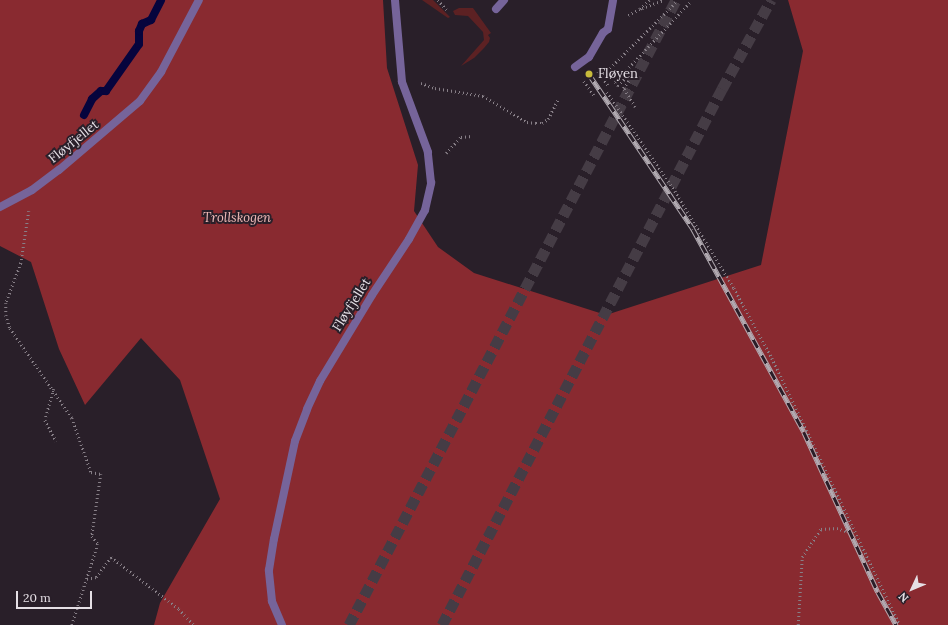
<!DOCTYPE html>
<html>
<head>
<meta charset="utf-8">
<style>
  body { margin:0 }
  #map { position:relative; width:948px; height:625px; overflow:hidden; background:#291f29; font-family:Lora,serif }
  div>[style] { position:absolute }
  .green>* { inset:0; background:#5c2123 }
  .forest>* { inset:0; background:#892a30 }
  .stream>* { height:8px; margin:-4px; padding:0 4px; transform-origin:4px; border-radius:4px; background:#06043d }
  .trunk-tunnel>* { height:11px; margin-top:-5.5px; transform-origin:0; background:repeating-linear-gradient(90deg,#453c45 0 11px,transparent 0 16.5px) }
  .path>* { height:2.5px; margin-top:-1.25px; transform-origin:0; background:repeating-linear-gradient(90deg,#877f87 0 1px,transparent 0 4px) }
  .service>* { height:8px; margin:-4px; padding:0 4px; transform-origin:4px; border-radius:4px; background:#76649a }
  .pedestrian>* { height:8px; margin:-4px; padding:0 4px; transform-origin:4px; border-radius:4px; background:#76649a }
  .rail>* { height:4.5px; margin-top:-2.25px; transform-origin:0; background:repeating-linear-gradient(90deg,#291f29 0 9px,#b1aab1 0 18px); box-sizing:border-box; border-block:1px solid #b1aab1 }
  .dots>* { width:11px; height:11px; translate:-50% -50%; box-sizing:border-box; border:2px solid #291f29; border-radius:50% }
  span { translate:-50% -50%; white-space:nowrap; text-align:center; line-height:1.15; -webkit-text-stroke:4px #291f29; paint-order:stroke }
  .poi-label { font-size:13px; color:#e5dfe5 }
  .left { translate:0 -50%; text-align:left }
  .street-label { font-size:13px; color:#e5dfe5 }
  .park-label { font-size:13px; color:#f2bbb9; font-style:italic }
  .north { position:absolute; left:892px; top:569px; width:40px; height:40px; -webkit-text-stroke:3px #291f29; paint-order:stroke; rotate:226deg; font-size:11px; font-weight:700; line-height:16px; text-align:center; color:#e5dfe5 }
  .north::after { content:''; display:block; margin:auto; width:14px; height:18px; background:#e5dfe5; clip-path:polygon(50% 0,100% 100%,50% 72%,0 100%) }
  .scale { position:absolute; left:16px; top:591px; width:76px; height:18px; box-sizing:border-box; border:2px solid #e5dfe5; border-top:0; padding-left:5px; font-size:12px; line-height:14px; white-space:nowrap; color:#e5dfe5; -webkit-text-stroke:3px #291f29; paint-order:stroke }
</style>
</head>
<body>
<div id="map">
  <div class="green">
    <i style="clip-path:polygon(422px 0,433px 0,450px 17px,448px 18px)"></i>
    <i style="clip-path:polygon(459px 8px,473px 8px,491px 33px,488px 35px,490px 38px,489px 42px,484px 48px,474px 58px,461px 66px,484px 40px,483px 32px,468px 16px,455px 15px,453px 11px)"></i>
  </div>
  <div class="forest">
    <i style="clip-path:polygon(0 0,383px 0,387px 68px,418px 165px,414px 211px,438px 247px,474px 273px,606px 315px,761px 265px,803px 51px,788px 0,948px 0,948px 625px,154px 625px,160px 603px,220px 499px,180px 380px,141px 338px,85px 405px,59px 349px,31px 262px,0 246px)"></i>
  </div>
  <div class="stream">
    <i style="left:84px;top:115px;width:18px;rotate:-63deg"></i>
    <i style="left:92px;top:99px;width:12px;rotate:-42deg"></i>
    <i style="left:101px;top:91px;width:5px"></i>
    <i style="left:106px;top:91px;width:57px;rotate:-54.9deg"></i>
    <i style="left:139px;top:44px;width:13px;rotate:-90deg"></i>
    <i style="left:139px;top:31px;width:8px;rotate:-67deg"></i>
    <i style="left:142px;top:24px;width:10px;rotate:-24deg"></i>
    <i style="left:151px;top:20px;width:22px;rotate:-63deg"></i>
  </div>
  <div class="trunk-tunnel">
    <i style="left:349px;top:625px;width:705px;rotate:-62.38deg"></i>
    <i style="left:442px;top:625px;width:605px;rotate:-62.42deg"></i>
    <i style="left:722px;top:89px;width:102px;rotate:-61.2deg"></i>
  </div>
  <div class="path">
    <i style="left:438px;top:0;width:13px;rotate:48deg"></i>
    <i style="left:642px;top:8px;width:23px;rotate:-20deg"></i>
    <i style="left:628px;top:15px;width:13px;rotate:-27deg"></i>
    <i style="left:640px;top:9px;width:13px;rotate:-45deg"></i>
    <i style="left:598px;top:71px;width:19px;rotate:55deg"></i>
    <i style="left:607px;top:71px;width:100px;rotate:-45deg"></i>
    <i style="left:584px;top:81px;width:19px;rotate:55deg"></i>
    <i style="left:421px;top:83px;width:15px;rotate:20deg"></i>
    <i style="left:435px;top:88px;width:49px;rotate:9.5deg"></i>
    <i style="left:483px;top:96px;width:51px;rotate:30.6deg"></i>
    <i style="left:527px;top:122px;width:9px;rotate:6deg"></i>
    <i style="left:536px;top:123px;width:6px"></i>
    <i style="left:542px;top:123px;width:7px;rotate:-34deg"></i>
    <i style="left:548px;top:119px;width:22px;rotate:-63deg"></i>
    <i style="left:607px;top:92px;width:120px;rotate:55.5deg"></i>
    <i style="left:675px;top:191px;width:114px;rotate:58.7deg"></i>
    <i style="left:734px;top:288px;width:80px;rotate:61.5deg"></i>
    <i style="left:772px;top:358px;width:296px;rotate:64.4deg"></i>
    <i style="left:635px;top:107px;width:22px;rotate:-122deg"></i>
    <i style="left:623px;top:88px;width:11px;rotate:-52deg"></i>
    <i style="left:630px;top:79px;width:4px;rotate:-146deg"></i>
    <i style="left:627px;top:77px;width:13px;rotate:135deg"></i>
    <i style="left:618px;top:86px;width:5px;rotate:-127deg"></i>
    <i style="left:615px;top:82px;width:110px;rotate:-46.8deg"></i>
    <i style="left:446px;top:153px;width:22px;rotate:-47deg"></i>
    <i style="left:461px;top:137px;width:11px;rotate:-5deg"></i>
    <i style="left:29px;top:211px;width:53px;rotate:98.7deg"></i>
    <i style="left:21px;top:263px;width:43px;rotate:110.6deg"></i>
    <i style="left:6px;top:303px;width:12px;rotate:90deg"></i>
    <i style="left:6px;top:315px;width:14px;rotate:73deg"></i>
    <i style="left:10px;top:328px;width:109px;rotate:55.4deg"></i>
    <i style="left:72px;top:418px;width:57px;rotate:70.6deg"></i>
    <i style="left:91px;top:472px;width:10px;rotate:11deg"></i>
    <i style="left:101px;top:474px;width:63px;rotate:98.3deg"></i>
    <i style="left:92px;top:536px;width:10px;rotate:53deg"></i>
    <i style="left:98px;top:544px;width:85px;rotate:107.8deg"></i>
    <i style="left:54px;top:389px;width:32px;rotate:106deg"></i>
    <i style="left:45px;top:420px;width:24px;rotate:62deg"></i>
    <i style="left:87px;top:579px;width:9px;rotate:-13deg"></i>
    <i style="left:96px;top:577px;width:25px;rotate:-53deg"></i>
    <i style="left:111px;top:557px;width:86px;rotate:37.4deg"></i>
    <i style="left:179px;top:609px;width:22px;rotate:47deg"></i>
    <i style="left:798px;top:625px;width:68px;rotate:-86.6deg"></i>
    <i style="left:802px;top:557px;width:34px;rotate:-56deg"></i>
    <i style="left:821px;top:529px;width:16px;rotate:-4deg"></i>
    <i style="left:837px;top:528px;width:9px;rotate:21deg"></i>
    <i style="left:845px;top:531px;width:8px;rotate:-30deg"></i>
  </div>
  <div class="service">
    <i style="left:0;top:207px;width:36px;rotate:-28deg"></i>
    <i style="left:32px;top:190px;width:34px;rotate:-37deg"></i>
    <i style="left:59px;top:170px;width:106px;rotate:-40.4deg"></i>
    <i style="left:140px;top:101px;width:36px;rotate:-54deg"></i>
    <i style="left:161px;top:72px;width:81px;rotate:-62.2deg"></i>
    <i style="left:282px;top:625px;width:26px;rotate:-113deg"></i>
    <i style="left:272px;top:601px;width:31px;rotate:-96deg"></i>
    <i style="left:269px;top:570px;width:31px;rotate:-81deg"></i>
    <i style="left:274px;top:539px;width:100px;rotate:-77.9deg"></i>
    <i style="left:295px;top:441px;width:34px;rotate:-69deg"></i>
    <i style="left:307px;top:409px;width:31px;rotate:-65deg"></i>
    <i style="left:320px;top:381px;width:100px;rotate:-58.8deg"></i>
    <i style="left:372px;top:295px;width:67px;rotate:-56.5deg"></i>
    <i style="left:409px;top:239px;width:33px;rotate:-61deg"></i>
    <i style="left:425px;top:210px;width:28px;rotate:-77deg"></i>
    <i style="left:431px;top:183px;width:31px;rotate:-96deg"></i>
    <i style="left:428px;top:152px;width:75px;rotate:-110.4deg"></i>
    <i style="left:402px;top:82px;width:82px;rotate:-94.9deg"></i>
  </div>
  <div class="pedestrian">
    <i style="left:496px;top:9px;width:12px;rotate:-48deg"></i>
    <i style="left:575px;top:67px;width:17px;rotate:-36deg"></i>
    <i style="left:589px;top:57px;width:28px;rotate:-60deg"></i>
    <i style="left:603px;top:33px;width:6px;rotate:-39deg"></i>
    <i style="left:608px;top:29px;width:29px;rotate:-80deg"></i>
  </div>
  <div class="rail">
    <i style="left:589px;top:74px;width:187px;rotate:56.1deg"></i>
    <i style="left:693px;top:229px;width:231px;rotate:61.3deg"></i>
    <i style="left:804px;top:432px;width:176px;rotate:65.2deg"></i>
    <i style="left:878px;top:592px;width:38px;rotate:61deg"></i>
  </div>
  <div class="dots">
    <i style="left:589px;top:74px;background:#c8bb3b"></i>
  </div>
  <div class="poi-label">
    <span class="left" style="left:598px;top:74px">Fløyen</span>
  </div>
  <div class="street-label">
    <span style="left:74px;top:142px;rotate:-39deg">Fløyfjellet</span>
    <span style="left:352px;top:305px;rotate:-58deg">Fløyfjellet</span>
  </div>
  <div class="park-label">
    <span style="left:237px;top:218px">Trollskogen</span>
  </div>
  <div class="north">N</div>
  <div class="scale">20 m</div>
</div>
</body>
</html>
